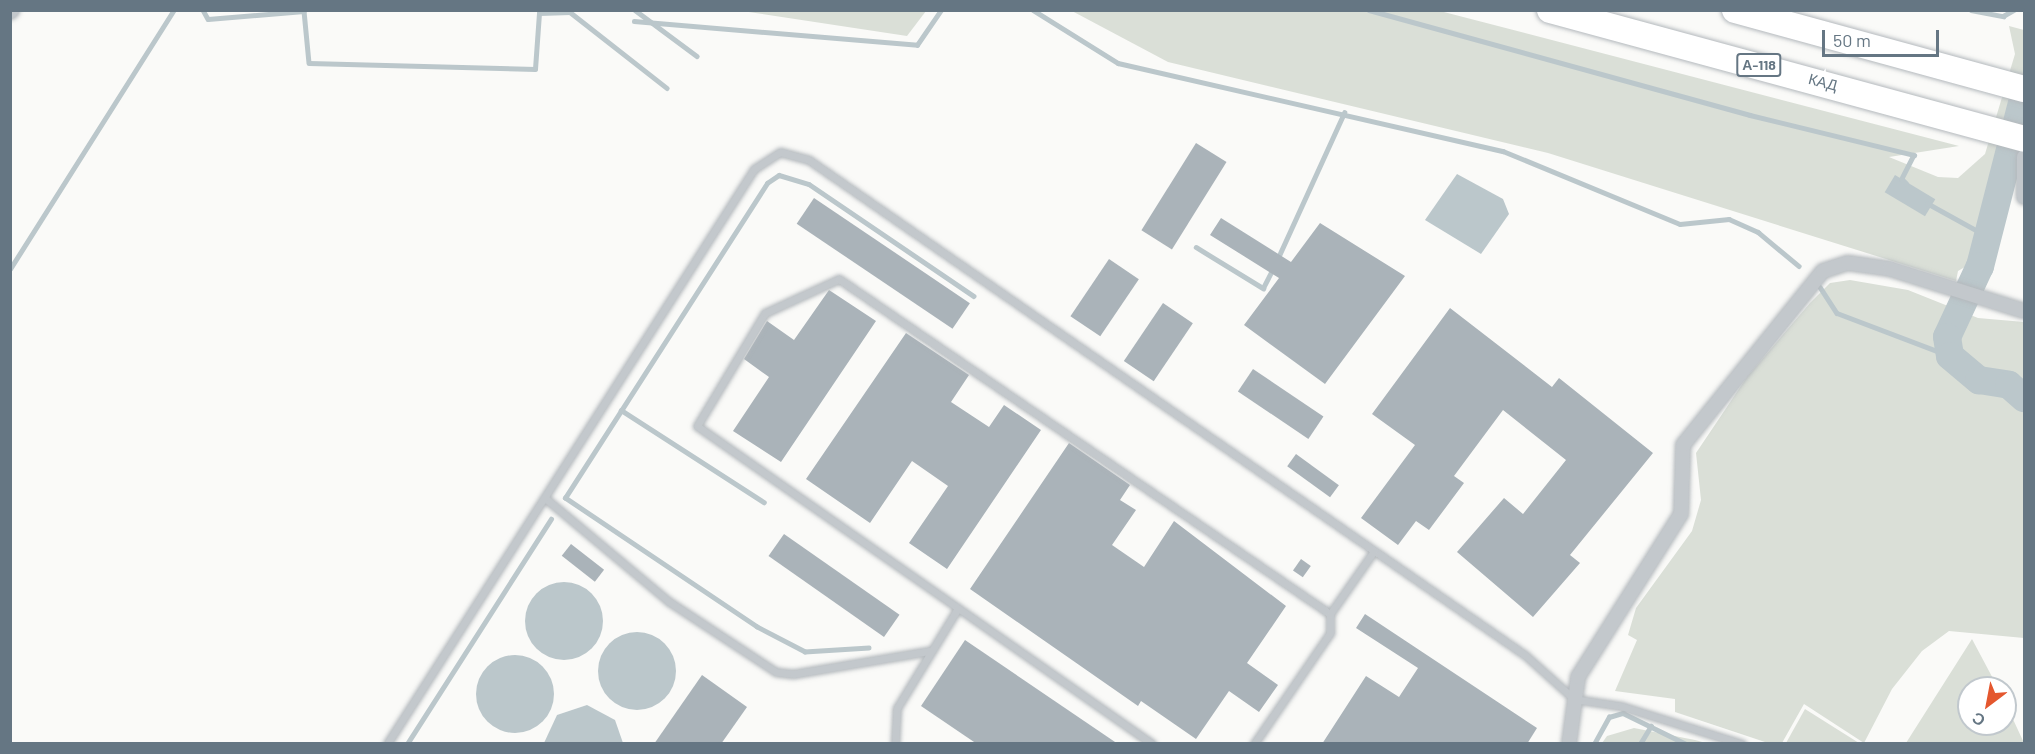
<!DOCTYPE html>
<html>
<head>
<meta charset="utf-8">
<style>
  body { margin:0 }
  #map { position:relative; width:2035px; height:754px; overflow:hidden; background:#fafaf8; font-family:Barlow,sans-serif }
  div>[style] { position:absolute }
  .green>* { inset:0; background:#dadfd7 }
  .water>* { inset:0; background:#bbc7cb; transform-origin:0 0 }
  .round { border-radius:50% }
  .stream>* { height:4.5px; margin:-2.25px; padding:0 2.25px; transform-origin:2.25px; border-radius:2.25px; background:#bbc7cb }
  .river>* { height:28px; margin:-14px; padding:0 14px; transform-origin:14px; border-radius:14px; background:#bbc7cb }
  .building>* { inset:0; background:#aab3b9; transform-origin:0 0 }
  .roads { filter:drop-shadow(0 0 2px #b4b9bd) drop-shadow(0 0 2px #b4b9bd) }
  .lane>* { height:7px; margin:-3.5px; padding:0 3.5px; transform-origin:3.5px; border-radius:3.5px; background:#c3c8cc }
  .street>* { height:14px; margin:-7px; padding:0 7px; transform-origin:7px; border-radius:7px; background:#c3c8cc }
  .highway>* { height:26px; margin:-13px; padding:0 13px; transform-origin:13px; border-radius:13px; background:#fff }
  span { translate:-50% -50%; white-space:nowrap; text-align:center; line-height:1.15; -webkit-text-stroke:6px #fff; paint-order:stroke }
  .shield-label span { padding:2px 4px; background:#fff; border:2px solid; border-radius:4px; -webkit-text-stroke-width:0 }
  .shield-label { font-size:14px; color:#657683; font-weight:700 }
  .street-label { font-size:15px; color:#657683 }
  .frame { position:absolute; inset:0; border:12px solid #657683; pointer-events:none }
  .north { position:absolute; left:1957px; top:676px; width:60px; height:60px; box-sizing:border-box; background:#fff; border:2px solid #c1c8cd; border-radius:50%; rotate:212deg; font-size:16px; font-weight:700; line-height:24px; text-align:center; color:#657683 }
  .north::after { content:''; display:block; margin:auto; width:21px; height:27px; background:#e4572e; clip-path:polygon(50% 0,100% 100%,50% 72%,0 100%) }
  .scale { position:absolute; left:1822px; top:30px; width:117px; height:27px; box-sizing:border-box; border:3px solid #657683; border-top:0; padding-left:8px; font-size:18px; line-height:21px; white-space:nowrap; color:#657683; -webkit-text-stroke:4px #fff; paint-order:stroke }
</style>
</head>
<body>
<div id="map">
  <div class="green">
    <i style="clip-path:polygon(742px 11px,926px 11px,907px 36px)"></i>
    <i style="clip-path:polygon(1072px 11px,1440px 11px,1959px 146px,1889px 157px,1938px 177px,1958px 178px,1985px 154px,2015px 54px,2009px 26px,2024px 30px,2024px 73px,1970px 264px,1958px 271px,1956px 281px,1548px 153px,1168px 62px)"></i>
    <i style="clip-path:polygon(1850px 280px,1908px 290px,1978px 318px,2024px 322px,2024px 638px,1949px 631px,1922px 651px,1892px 689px,1864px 743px,1804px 704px,1782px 743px,1768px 743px,1675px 712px,1675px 699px,1615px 691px,1637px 640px,1628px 635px,1636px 608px,1692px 531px,1701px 500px,1696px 453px,1747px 377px,1810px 303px,1830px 283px)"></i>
    <i style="clip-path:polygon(1972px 639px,1998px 688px,1969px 688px,1969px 724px,2005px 724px,2005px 702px,2024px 743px,1906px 743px)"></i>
    <i style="clip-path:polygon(1805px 709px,1859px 743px,1786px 743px)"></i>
    <i style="clip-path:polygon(1634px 728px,1695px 740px,1706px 743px,1602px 743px,1607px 736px)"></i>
  </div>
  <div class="water">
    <i style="clip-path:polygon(1457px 174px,1503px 199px,1509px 214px,1481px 254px,1425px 220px)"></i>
    <i style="left:1895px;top:175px;width:47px;height:20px;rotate:31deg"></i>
    <i class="round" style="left:525px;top:582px;width:78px;height:78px"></i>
    <i class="round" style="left:598px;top:632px;width:78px;height:78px"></i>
    <i class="round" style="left:476px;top:655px;width:78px;height:78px"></i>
    <i style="clip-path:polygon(587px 705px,615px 720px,623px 743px,544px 743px,557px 715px)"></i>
  </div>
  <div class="stream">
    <i style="left:203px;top:10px;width:10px;rotate:61deg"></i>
    <i style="left:208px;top:19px;width:96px;rotate:-4.8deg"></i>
    <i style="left:304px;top:11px;width:52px;rotate:84.5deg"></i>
    <i style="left:309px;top:63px;width:226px;rotate:1.5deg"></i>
    <i style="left:535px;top:69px;width:56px;rotate:-85.9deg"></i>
    <i style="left:539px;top:13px;width:31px;rotate:-2deg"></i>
    <i style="left:570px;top:12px;width:123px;rotate:38.1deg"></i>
    <i style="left:635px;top:10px;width:77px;rotate:36.6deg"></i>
    <i style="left:1033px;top:10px;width:100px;rotate:31.9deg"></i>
    <i style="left:1118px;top:63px;width:395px;rotate:12.9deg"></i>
    <i style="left:1503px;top:151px;width:191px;rotate:22.4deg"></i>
    <i style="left:1680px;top:224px;width:49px;rotate:-5.8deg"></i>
    <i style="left:1729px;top:219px;width:32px;rotate:24deg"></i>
    <i style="left:1758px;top:232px;width:53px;rotate:39.7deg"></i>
    <i style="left:1369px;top:10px;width:395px;rotate:15.4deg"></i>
    <i style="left:1750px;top:115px;width:169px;rotate:13.7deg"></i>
    <i style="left:1914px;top:155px;width:27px;rotate:117deg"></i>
    <i style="left:1902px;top:179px;width:6px;rotate:45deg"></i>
    <i style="left:1971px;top:10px;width:33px;rotate:11deg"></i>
    <i style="left:2003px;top:16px;width:13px;rotate:-29deg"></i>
    <i style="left:634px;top:21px;width:284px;rotate:4.8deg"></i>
    <i style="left:917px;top:45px;width:42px;rotate:-55.6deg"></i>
    <i style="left:1927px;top:203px;width:66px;rotate:28.9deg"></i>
    <i style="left:1196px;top:247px;width:79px;rotate:31.5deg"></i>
    <i style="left:1263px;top:288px;width:22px;rotate:-63deg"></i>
    <i style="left:1277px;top:260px;width:162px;rotate:-65.5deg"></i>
    <i style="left:10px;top:269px;width:307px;rotate:-57.7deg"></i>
    <i style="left:1820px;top:287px;width:31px;rotate:57deg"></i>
    <i style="left:1837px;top:313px;width:121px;rotate:20.8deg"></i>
    <i style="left:621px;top:410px;width:170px;rotate:32.8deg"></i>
    <i style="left:869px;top:648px;width:64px;rotate:176.4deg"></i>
    <i style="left:805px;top:652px;width:54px;rotate:-152.5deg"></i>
    <i style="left:757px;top:627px;width:231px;rotate:-146.1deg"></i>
    <i style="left:565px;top:498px;width:374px;rotate:-57.3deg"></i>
    <i style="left:767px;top:183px;width:14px;rotate:-34deg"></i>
    <i style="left:779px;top:175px;width:31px;rotate:17deg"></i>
    <i style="left:809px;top:184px;width:199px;rotate:34.2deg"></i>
    <i style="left:407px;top:744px;width:267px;rotate:-57.4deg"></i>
    <i style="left:1594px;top:744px;width:31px;rotate:-61deg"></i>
    <i style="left:1609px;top:717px;width:15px;rotate:-16deg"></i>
    <i style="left:1623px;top:713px;width:70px;rotate:26.2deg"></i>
    <i style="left:1640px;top:744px;width:21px;rotate:-59deg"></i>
  </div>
  <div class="river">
    <i style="left:2024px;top:95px;width:177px;rotate:104.4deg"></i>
    <i style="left:1980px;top:266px;width:78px;rotate:114.9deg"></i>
    <i style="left:1947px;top:337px;width:19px;rotate:81deg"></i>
    <i style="left:1950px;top:356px;width:38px;rotate:40deg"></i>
    <i style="left:1979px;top:380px;width:30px;rotate:9deg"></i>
    <i style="left:2009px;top:385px;width:20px;rotate:41deg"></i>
  </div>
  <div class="building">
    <i style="left:1196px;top:143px;width:36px;height:103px;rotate:32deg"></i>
    <i style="left:814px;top:198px;width:188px;height:31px;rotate:34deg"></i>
    <i style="clip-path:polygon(1221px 218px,1291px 262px,1320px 223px,1405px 276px,1325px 384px,1244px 325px,1279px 278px,1210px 235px)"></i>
    <i style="left:1109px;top:259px;width:36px;height:69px;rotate:34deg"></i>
    <i style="clip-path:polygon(829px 290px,876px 321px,781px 462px,733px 431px,769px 377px,744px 359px,767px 321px,794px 340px)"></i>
    <i style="left:1163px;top:303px;width:36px;height:70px;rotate:34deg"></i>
    <i style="clip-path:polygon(1450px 308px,1552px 387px,1559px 378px,1653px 453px,1570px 555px,1580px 563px,1533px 617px,1457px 552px,1504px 498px,1523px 514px,1566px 460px,1503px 410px,1454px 476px,1464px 483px,1429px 530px,1416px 521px,1398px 545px,1361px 518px,1415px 445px,1372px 414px)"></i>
    <i style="clip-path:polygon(906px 333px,969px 375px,951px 402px,989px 427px,1004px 405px,1041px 430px,947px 569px,909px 543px,948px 486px,912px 461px,870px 523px,806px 479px)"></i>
    <i style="left:1253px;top:369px;width:85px;height:27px;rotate:34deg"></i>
    <i style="clip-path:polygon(1069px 443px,1130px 485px,1120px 500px,1136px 510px,1112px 545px,1144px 567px,1174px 521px,1286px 606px,1247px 663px,1278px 685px,1259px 712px,1229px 691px,1196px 739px,1141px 701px,1138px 706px,970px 589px)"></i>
    <i style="left:1296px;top:454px;width:53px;height:15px;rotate:36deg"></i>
    <i style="left:784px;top:534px;width:141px;height:27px;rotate:35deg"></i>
    <i style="left:571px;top:544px;width:42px;height:15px;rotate:38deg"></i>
    <i style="left:1301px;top:559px;width:12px;height:14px;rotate:35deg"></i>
    <i style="clip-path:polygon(1365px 614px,1537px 728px,1527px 744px,1322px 744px,1366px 676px,1399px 697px,1418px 668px,1356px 628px)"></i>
    <i style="clip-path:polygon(965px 640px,1118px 744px,977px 744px,921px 706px)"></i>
    <i style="clip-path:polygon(702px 675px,747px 707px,721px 744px,654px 744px)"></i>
  </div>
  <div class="roads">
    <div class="lane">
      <i style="left:545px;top:498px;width:160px;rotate:39.9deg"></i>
      <i style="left:668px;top:601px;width:129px;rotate:33.3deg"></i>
      <i style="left:776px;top:672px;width:17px;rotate:7deg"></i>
      <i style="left:793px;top:674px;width:138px;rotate:-9.6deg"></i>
      <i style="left:958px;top:608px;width:318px;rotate:-145.1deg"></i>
      <i style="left:697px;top:426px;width:132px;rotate:-59deg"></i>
      <i style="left:765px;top:313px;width:81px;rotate:-24.7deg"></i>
      <i style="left:839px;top:279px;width:594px;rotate:34.3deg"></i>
      <i style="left:387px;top:744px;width:682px;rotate:-57.45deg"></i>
      <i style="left:754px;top:169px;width:31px;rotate:-33deg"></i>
      <i style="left:780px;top:152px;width:30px;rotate:15deg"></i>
      <i style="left:809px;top:160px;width:870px;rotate:34.66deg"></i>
      <i style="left:1525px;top:655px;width:66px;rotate:41.9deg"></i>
      <i style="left:1574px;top:699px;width:48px;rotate:8.5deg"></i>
      <i style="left:1621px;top:706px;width:127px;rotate:17.4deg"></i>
      <i style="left:895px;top:744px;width:36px;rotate:-87deg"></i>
      <i style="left:897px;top:708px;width:117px;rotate:-58.6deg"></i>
      <i style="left:958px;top:608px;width:237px;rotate:35deg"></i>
      <i style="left:1254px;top:744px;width:135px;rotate:-55.6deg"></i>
      <i style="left:1330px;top:633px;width:19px;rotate:-90deg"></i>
      <i style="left:1330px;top:614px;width:77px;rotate:-55.1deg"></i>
    </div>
    <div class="street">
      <i style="left:10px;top:12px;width:3px;rotate:-45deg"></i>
      <i style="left:2024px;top:157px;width:40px;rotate:90deg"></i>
      <i style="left:1569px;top:744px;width:68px;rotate:-82.3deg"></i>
      <i style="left:1578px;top:677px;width:193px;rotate:-57.7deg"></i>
      <i style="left:1681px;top:514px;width:69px;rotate:-88.3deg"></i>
      <i style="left:1683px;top:445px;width:223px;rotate:-51.2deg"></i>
      <i style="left:1823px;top:271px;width:26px;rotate:-18deg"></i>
      <i style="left:1848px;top:263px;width:42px;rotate:8.1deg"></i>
      <i style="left:1890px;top:269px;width:140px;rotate:17.4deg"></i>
    </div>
    <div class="highway">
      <i style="left:1550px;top:10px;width:491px;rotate:15.2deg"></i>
      <i style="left:1735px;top:10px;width:300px;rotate:15.3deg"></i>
    </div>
  </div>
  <div class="shield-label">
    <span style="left:1759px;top:65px">А-118</span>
  </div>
  <div class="street-label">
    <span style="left:1823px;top:82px;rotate:15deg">КАД</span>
  </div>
  <div class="frame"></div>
  <div class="north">С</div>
  <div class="scale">50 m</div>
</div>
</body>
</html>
